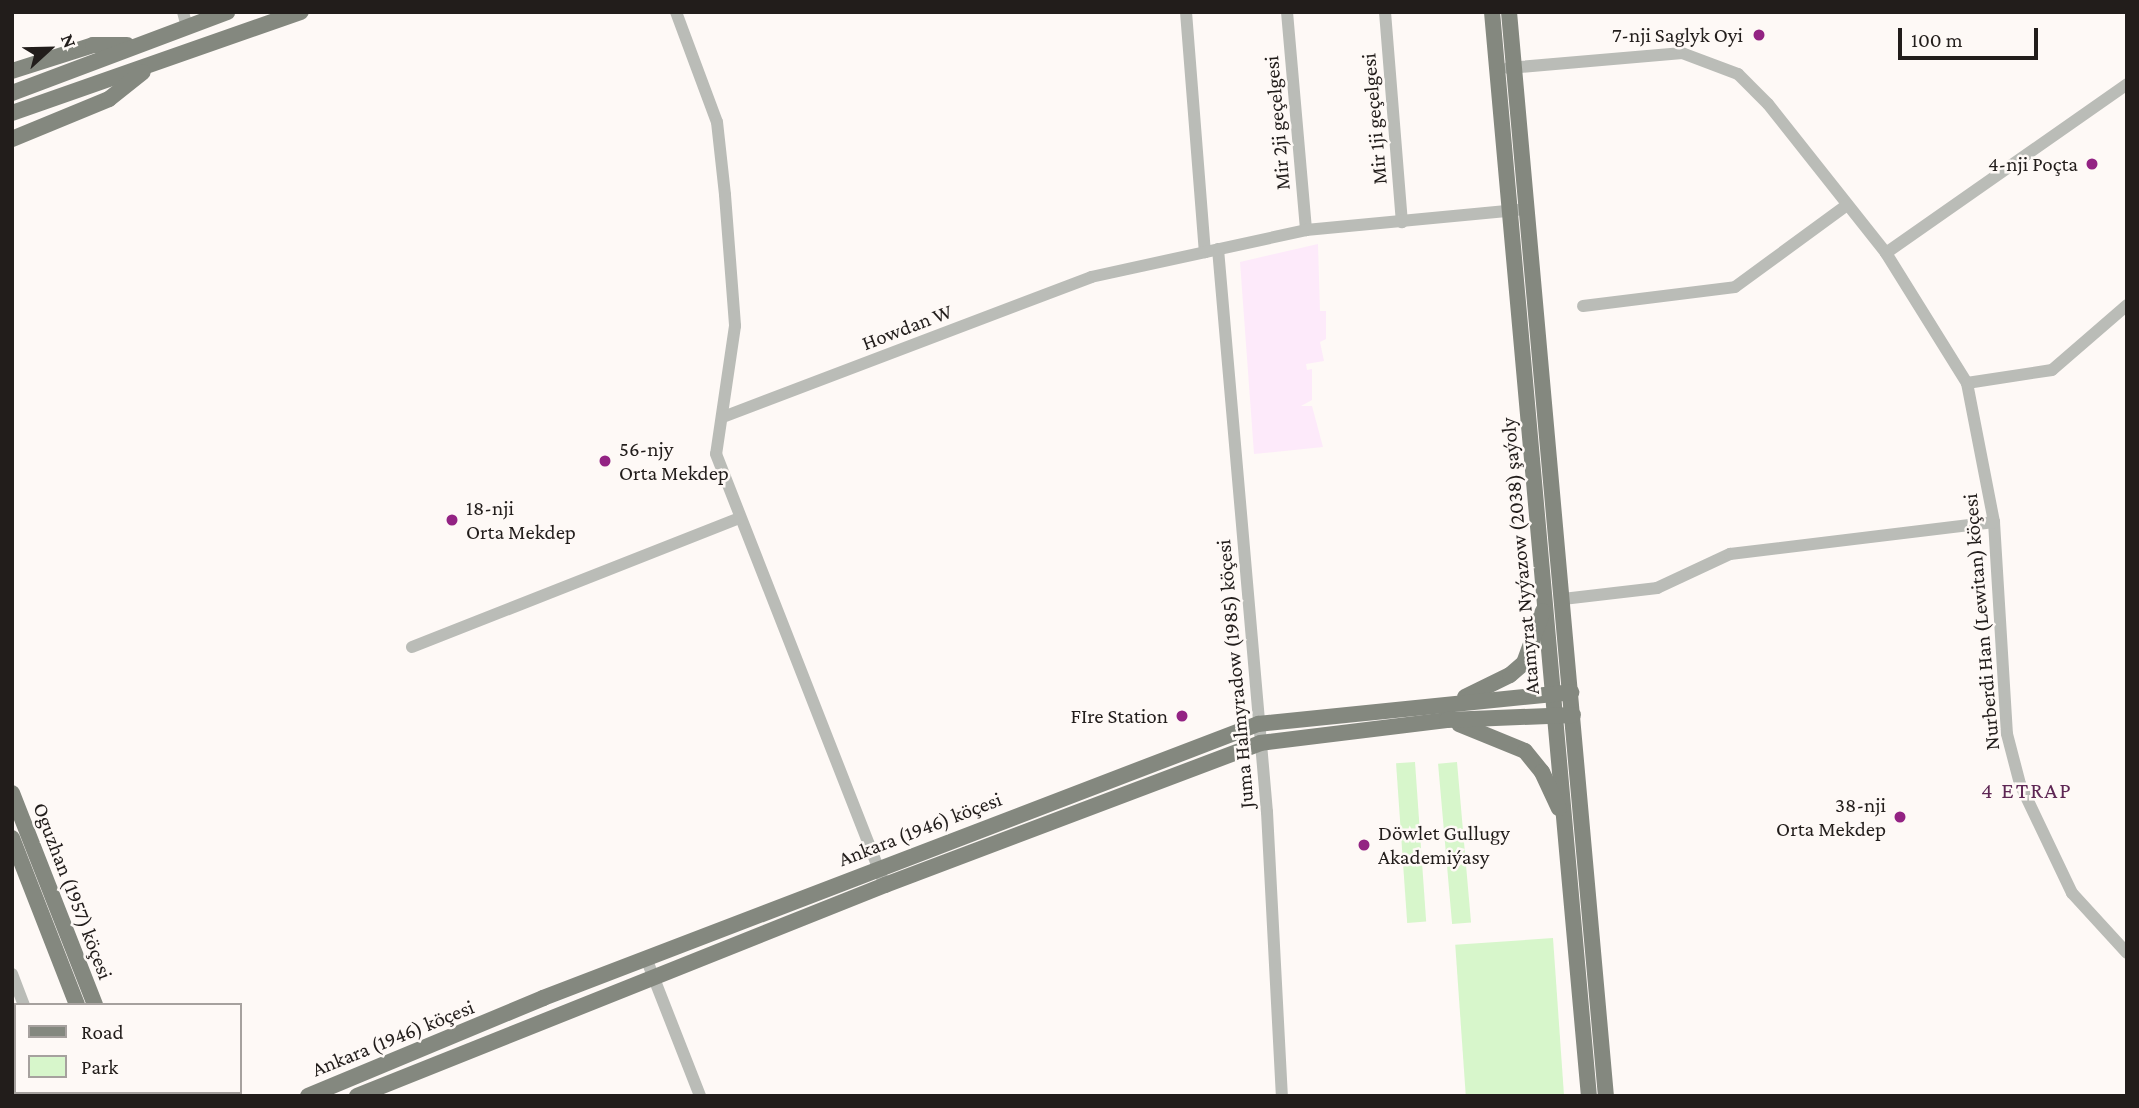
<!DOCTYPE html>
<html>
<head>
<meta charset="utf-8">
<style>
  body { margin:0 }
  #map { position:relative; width:2139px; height:1108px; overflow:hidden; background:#fef9f6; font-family:"Crimson Pro",serif }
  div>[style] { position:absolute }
  .commercial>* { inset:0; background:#fdeafa }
  .green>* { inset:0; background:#d7f6cb; transform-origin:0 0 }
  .minor>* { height:12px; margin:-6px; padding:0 6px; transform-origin:6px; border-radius:6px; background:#babcb7 }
  .major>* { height:16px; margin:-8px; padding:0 8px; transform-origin:8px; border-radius:8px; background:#84887f }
  .dots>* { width:19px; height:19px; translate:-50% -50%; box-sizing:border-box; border:4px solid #fef9f6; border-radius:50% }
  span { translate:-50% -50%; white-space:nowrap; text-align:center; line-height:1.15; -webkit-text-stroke:5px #fef9f6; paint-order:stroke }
  .poi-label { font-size:21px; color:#221d1b }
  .right { translate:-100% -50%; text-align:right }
  .left { translate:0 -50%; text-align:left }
  .street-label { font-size:21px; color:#221d1b }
  .neighbourhood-label { font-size:23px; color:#5e2754; letter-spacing:2px }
  .frame { position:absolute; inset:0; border:14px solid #221d1b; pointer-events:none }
  .legend { position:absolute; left:14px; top:1003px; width:228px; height:91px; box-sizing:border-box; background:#fef9f6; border:2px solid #a6a19e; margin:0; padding:9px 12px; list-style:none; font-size:21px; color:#221d1b }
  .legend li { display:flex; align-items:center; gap:14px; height:35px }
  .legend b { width:35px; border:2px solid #a6a19e }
  .north { position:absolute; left:14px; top:14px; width:70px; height:70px; -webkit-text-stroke:5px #fef9f6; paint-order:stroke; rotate:68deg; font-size:19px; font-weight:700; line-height:28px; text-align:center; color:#221d1b }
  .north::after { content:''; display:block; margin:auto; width:24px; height:32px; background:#221d1b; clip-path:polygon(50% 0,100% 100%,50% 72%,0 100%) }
  .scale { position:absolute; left:1898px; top:28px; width:140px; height:32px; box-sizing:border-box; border:4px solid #221d1b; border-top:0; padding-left:9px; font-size:21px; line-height:24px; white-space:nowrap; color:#221d1b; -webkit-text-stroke:5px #fef9f6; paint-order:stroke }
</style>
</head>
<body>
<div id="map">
  <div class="commercial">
    <i style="clip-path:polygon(1318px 244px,1320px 311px,1326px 311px,1326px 339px,1320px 342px,1324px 361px,1306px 364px,1307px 370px,1312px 369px,1312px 400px,1301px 406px,1312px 406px,1323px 447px,1254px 454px,1240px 262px)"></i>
  </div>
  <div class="green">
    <i style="left:1415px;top:762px;width:160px;height:19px;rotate:86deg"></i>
    <i style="left:1457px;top:762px;width:161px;height:19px;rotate:85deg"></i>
    <i style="left:1553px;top:938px;width:158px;height:98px;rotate:86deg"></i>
  </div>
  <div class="minor">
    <i style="left:183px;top:12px;width:16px;rotate:75deg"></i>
    <i style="left:676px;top:12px;width:117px;rotate:69.6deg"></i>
    <i style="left:717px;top:122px;width:73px;rotate:83.7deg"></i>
    <i style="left:725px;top:195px;width:131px;rotate:85.6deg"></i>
    <i style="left:735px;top:326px;width:129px;rotate:98.4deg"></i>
    <i style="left:716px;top:454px;width:463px;rotate:68.6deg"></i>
    <i style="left:1186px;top:12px;width:241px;rotate:85.5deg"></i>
    <i style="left:1287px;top:12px;width:219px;rotate:85deg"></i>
    <i style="left:1385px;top:12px;width:211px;rotate:85.4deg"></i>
    <i style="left:1508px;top:68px;width:175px;rotate:-4.9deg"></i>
    <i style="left:1682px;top:53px;width:60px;rotate:20.6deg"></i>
    <i style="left:1738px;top:74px;width:42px;rotate:45deg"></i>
    <i style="left:1768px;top:104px;width:190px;rotate:51.6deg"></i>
    <i style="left:1886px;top:253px;width:153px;rotate:58.1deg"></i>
    <i style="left:1967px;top:383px;width:142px;rotate:79deg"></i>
    <i style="left:1994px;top:522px;width:212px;rotate:86.5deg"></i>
    <i style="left:2007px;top:734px;width:52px;rotate:75.4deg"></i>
    <i style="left:2020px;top:784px;width:121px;rotate:64.5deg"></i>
    <i style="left:2072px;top:893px;width:81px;rotate:47.5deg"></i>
    <i style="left:1218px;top:249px;width:565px;rotate:85.03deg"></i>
    <i style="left:1267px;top:812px;width:284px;rotate:87deg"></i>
    <i style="left:1886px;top:253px;width:294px;rotate:-35deg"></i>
    <i style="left:1583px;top:306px;width:153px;rotate:-7.1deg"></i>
    <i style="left:1735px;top:287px;width:139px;rotate:-36.2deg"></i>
    <i style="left:1967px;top:383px;width:86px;rotate:-8.7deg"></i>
    <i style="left:2052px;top:370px;width:99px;rotate:-40.9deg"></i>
    <i style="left:723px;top:417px;width:394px;rotate:-20.8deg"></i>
    <i style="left:1091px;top:277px;width:220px;rotate:-12.3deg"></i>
    <i style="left:1306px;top:230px;width:212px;rotate:-5.4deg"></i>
    <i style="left:1563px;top:599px;width:95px;rotate:-6.7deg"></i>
    <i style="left:1657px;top:588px;width:81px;rotate:-25deg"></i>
    <i style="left:1730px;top:554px;width:266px;rotate:-6.9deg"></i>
    <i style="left:412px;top:647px;width:352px;rotate:-21.5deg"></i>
    <i style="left:646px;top:958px;width:148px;rotate:68.6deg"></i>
    <i style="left:12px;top:974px;width:33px;rotate:69deg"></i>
    <i style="left:57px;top:1092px;width:4px;rotate:76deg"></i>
  </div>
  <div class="major">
    <i style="left:1492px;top:12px;width:1088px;rotate:84.89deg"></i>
    <i style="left:1509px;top:12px;width:1088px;rotate:84.89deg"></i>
    <i style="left:12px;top:71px;width:85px;rotate:-17.8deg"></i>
    <i style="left:93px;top:45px;width:34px"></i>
    <i style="left:12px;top:93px;width:230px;rotate:-20.6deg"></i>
    <i style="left:12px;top:113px;width:306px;rotate:-19.3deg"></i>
    <i style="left:12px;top:139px;width:105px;rotate:-22.4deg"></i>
    <i style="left:109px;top:99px;width:43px;rotate:-38.5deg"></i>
    <i style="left:1465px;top:697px;width:50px;rotate:-26.1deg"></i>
    <i style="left:1510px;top:675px;width:18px;rotate:-41deg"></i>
    <i style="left:1524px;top:663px;width:55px;rotate:-69.9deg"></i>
    <i style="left:1459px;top:724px;width:71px;rotate:22.2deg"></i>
    <i style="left:1525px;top:751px;width:27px;rotate:51deg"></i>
    <i style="left:1542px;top:772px;width:40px;rotate:65deg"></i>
    <i style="left:12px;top:793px;width:228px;rotate:68.6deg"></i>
    <i style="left:12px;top:838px;width:179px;rotate:68.7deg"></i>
    <i style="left:112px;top:1092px;width:4px;rotate:76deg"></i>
    <i style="left:129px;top:1092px;width:4px;rotate:76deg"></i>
    <i style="left:154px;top:1092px;width:6px;rotate:39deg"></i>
    <i style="left:96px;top:1096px;width:4px;rotate:-90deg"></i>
    <i style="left:308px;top:1096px;width:255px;rotate:-22.6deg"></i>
    <i style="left:543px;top:998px;width:766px;rotate:-20.97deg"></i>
    <i style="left:1258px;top:724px;width:315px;rotate:-5.8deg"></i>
    <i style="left:357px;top:1096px;width:569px;rotate:-21.78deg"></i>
    <i style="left:885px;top:885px;width:401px;rotate:-20.7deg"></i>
    <i style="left:1260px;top:743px;width:188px;rotate:-7deg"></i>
    <i style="left:1447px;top:720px;width:126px;rotate:-2.3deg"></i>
  </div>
  <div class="dots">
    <i style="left:1759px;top:35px;background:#932383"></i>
    <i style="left:2092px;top:164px;background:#932383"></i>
    <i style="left:605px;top:461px;background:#932383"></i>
    <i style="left:452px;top:520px;background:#932383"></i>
    <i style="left:1182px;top:716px;background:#932383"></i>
    <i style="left:1900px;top:817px;background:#932383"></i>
    <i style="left:1364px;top:845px;background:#932383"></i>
  </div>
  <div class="poi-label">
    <span class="right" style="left:1743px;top:35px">7-nji Saglyk Oyi</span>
    <span class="right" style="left:2078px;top:164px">4-nji Poçta</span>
    <span class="left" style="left:619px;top:461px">56-njy<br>Orta Mekdep</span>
    <span class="left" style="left:466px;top:520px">18-nji<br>Orta Mekdep</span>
    <span class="right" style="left:1168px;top:716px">FIre Station</span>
    <span class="right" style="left:1886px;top:817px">38-nji<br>Orta Mekdep</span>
    <span class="left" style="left:1378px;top:845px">Döwlet Gullugy<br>Akademiýasy</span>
  </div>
  <div class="street-label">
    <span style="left:1374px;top:119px;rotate:-95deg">Mir 1ji geçelgesi</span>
    <span style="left:1277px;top:123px;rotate:-95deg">Mir 2ji geçelgesi</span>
    <span style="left:907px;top:327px;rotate:-21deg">Howdan W</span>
    <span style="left:1520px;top:556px;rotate:-95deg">Atamyrat Nyýazow (2038) şaýoly</span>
    <span style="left:1981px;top:622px;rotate:-95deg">Nurberdi Han (Lewitan) köçesi</span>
    <span style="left:1235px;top:674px;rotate:-95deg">Juma Halmyradow (1985) köçesi</span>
    <span style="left:920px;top:829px;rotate:-21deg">Ankara (1946) köçesi</span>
    <span style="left:73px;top:891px;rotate:69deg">Oguzhan (1957) köçesi</span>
    <span style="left:393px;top:1038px;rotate:-22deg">Ankara (1946) köçesi</span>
  </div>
  <div class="neighbourhood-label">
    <span style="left:2027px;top:790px">4 ETRAP</span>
  </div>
  <div class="frame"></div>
  <ul class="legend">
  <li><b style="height:9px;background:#84887f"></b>Road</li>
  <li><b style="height:19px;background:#d7f6cb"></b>Park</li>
  </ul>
  <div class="north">N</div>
  <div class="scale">100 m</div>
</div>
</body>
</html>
